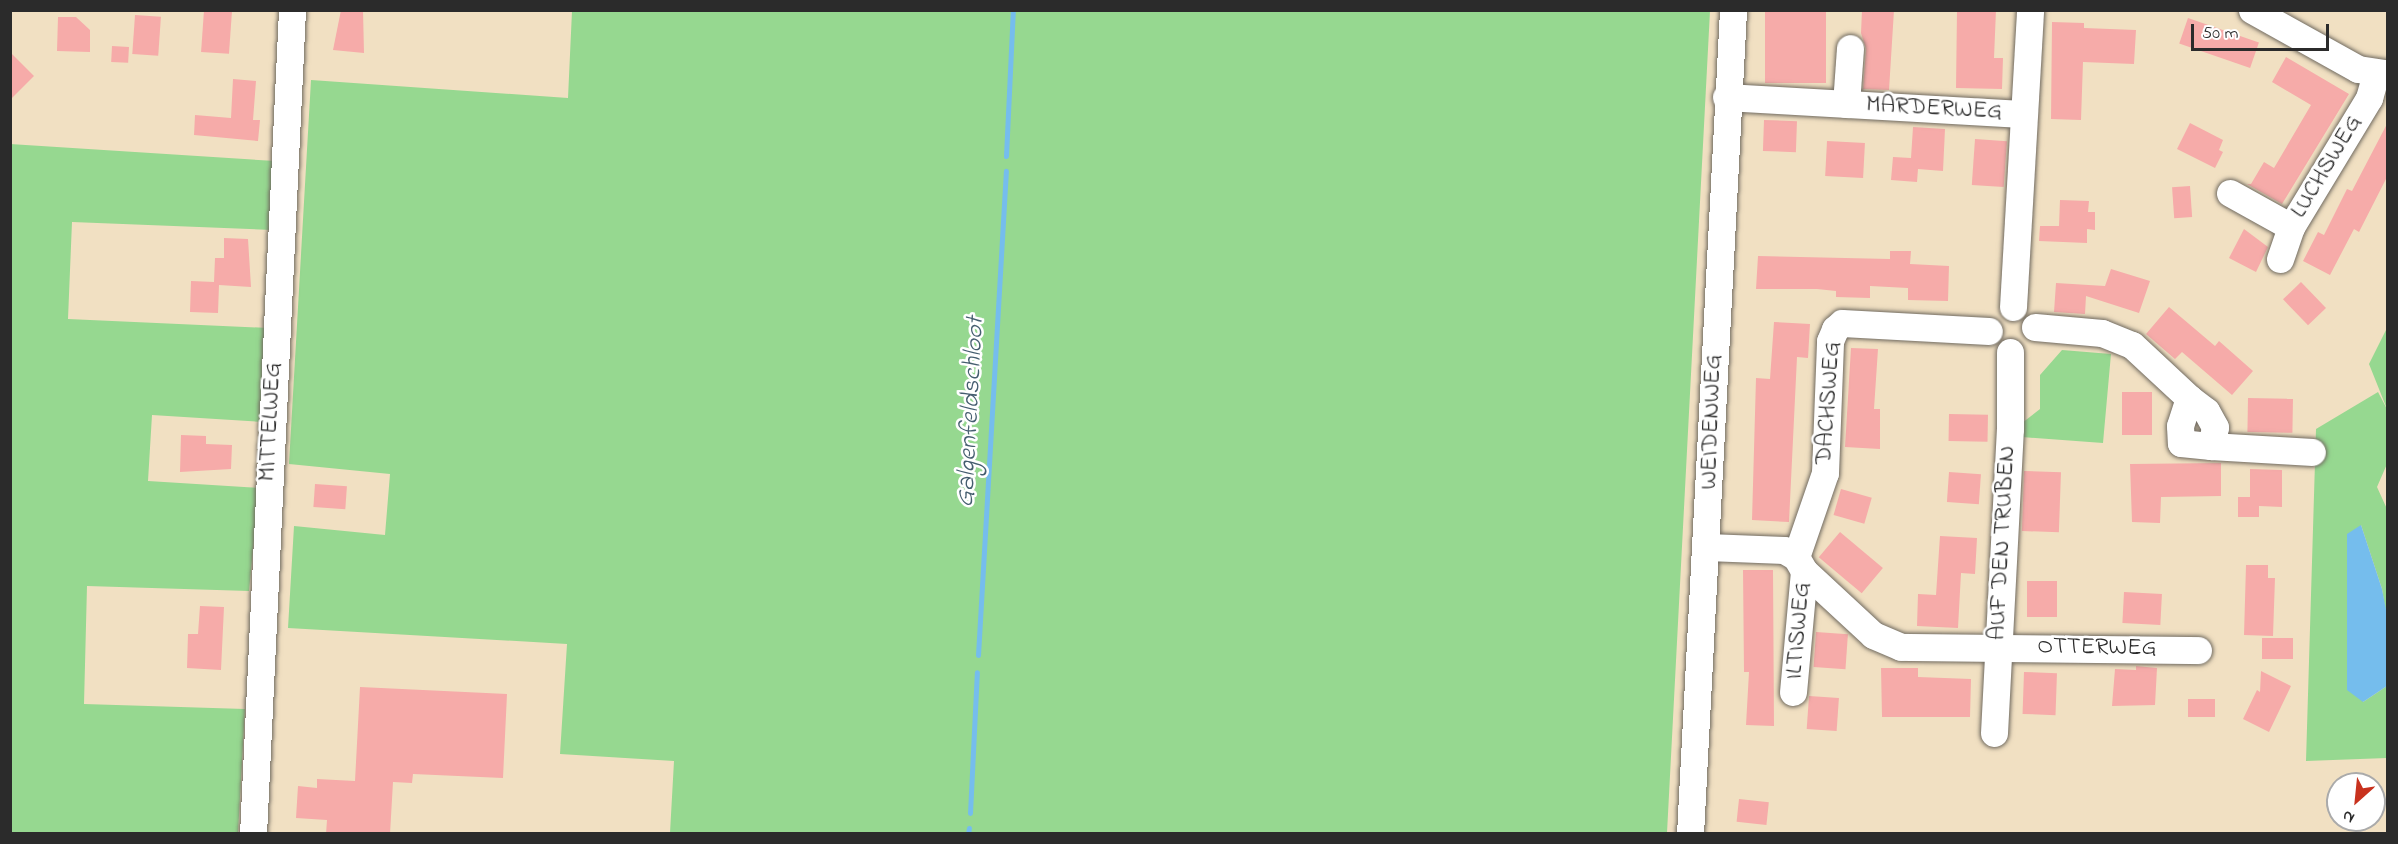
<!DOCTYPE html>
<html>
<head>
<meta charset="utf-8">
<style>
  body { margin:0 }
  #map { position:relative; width:2398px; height:844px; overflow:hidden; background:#f1e0c2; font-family:"Indie Flower",sans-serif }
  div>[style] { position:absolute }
  .green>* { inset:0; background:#96d890 }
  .water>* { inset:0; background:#75bded }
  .stream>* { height:5px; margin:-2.5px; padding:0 2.5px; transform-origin:2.5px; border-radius:2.5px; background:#75bded }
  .building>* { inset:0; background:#f6aba9; transform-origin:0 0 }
  .roads { filter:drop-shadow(0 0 2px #706a60) drop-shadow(0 0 2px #706a60) }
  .minor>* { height:27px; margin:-13.5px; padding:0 13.5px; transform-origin:13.5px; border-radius:13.5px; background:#fff }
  span { translate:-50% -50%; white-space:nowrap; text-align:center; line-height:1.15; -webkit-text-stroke:5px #fff; paint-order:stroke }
  .street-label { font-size:24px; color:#2b2b2b }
  .water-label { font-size:26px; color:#455e6f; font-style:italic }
  .frame { position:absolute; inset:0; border:12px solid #2b2b2b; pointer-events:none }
  .north { position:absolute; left:2326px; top:772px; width:60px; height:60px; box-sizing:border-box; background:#fff; border:2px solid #aaa; border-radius:50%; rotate:207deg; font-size:16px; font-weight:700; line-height:24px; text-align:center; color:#2b2b2b }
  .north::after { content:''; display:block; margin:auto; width:21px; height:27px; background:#c8321e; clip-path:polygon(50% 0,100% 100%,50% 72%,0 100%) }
  .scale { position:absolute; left:2191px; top:24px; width:138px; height:27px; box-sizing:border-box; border:3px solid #2b2b2b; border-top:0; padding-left:8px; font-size:18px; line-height:21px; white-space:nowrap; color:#2b2b2b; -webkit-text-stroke:4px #fff; paint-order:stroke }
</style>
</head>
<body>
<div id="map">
  <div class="green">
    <i style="clip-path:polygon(572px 11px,1710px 11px,1667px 833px,670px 833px,674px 761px,560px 754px,567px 644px,288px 628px,294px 526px,385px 535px,390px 474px,289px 464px,311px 80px,568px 98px)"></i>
    <i style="clip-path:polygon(10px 144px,275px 161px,272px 230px,72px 222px,68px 319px,268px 328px,263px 422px,152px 415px,148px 481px,259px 488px,249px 591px,87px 586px,84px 704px,245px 709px,238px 833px,11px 833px)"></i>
    <i style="clip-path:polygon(2387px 328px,2388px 409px,2387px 409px,2369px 364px)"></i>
    <i style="clip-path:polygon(2062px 350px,2111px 354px,2103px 443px,2022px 437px,2022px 423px,2040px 409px,2040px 375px)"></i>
    <i style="clip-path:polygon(2378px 392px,2388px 411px,2387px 464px,2377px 487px,2387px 509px,2387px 620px,2382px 589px,2361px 525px,2363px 702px,2387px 686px,2387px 758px,2306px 761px,2316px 429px)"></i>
  </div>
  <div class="water">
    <i style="clip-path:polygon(2361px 525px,2382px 589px,2388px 620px,2387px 686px,2363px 702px,2347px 690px,2347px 534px)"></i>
  </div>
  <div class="stream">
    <i style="left:1006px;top:156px;width:146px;rotate:-87.3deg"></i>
    <i style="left:978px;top:655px;width:485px;rotate:-86.7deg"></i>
    <i style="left:970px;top:813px;width:141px;rotate:-87.2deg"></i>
    <i style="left:968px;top:834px;width:6px;rotate:-81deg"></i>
  </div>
  <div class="building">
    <i style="left:204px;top:10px;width:28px;height:42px;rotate:4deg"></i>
    <i style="clip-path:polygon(341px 10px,363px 10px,364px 53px,333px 50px)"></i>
    <i style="left:1765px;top:10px;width:61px;height:73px"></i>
    <i style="clip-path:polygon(1862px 10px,1894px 10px,1889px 90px,1863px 89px,1866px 49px,1861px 33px)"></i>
    <i style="clip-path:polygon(1957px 10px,1996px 10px,1994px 58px,2003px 58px,2002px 89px,1956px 88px)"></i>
    <i style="left:135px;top:15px;width:26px;height:39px;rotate:4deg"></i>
    <i style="clip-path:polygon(58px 17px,76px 17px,90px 30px,90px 52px,57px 51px)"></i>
    <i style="left:2188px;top:18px;width:75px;height:27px;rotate:19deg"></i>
    <i style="clip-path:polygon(2052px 22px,2084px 23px,2084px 28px,2136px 30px,2134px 64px,2083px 62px,2081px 120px,2051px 119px)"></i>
    <i style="left:112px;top:46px;width:17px;height:16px;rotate:3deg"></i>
    <i style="clip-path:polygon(10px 52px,34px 76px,10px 100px)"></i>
    <i style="clip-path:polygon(2286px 57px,2349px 94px,2282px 204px,2247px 184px,2251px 184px,2264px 162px,2274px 168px,2311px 105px,2272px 82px)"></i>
    <i style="clip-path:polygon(233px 79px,256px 81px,253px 120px,260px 120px,258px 141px,194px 135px,195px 115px,231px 118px)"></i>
    <i style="left:1764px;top:120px;width:33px;height:31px;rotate:2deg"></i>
    <i style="clip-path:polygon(2388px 122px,2388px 175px,2359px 232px,2354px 229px,2330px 275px,2303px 261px,2318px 232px,2324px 235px,2347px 189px,2352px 191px)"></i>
    <i style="clip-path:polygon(2190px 123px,2223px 140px,2219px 150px,2223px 152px,2215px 168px,2177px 149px)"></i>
    <i style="clip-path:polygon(1913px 127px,1945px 129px,1943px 171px,1918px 169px,1917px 182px,1891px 180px,1893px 157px,1911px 158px)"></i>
    <i style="left:1975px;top:139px;width:32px;height:46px;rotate:4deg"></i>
    <i style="left:1827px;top:141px;width:38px;height:35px;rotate:3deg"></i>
    <i style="left:2190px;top:186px;width:31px;height:18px;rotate:86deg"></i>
    <i style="clip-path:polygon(2060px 200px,2089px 201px,2088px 212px,2095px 212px,2095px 230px,2087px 229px,2087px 243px,2039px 241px,2040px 226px,2059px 226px)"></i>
    <i style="clip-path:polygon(2244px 229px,2268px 247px,2256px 272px,2229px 258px)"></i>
    <i style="clip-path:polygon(224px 238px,248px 239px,251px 287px,219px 285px,218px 313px,190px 312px,191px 281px,214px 282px,215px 258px,224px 258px)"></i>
    <i style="clip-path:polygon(1890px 251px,1911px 251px,1910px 264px,1949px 266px,1948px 301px,1908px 300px,1908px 288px,1870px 286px,1870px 298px,1836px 297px,1836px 291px,1817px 289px,1756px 289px,1758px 256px,1890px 259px)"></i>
    <i style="clip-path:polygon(2111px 269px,2150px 281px,2139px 313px,2086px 296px,2085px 314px,2054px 312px,2056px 283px,2105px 286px)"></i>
    <i style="left:2301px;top:282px;width:36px;height:25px;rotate:46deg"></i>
    <i style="clip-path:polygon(2169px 307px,2215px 346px,2219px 341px,2253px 371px,2232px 395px,2182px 352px,2175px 359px,2146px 334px)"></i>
    <i style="clip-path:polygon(1774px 322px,1810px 324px,1808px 358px,1797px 357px,1789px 522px,1752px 520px,1756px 378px,1770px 379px)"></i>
    <i style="clip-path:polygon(1851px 348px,1878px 349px,1874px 409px,1880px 409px,1880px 449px,1845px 447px)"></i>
    <i style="left:2122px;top:392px;width:30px;height:43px"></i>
    <i style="left:2248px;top:398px;width:45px;height:34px;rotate:1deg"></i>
    <i style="left:1949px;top:414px;width:39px;height:27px;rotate:1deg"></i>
    <i style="clip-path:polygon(181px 435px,206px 436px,206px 444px,232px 445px,231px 469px,180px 472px)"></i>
    <i style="clip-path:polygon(2221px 463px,2221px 496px,2161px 497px,2160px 523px,2132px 522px,2130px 464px)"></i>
    <i style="clip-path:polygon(2250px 469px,2282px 470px,2282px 507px,2259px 506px,2259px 517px,2238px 517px,2238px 497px,2250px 497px)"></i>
    <i style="left:2024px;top:471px;width:37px;height:60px;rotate:2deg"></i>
    <i style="left:1949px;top:472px;width:32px;height:30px;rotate:4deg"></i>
    <i style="left:315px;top:484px;width:32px;height:23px;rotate:4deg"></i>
    <i style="left:1841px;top:489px;width:32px;height:27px;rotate:16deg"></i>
    <i style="left:1840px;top:532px;width:56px;height:33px;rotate:40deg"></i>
    <i style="clip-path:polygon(1940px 536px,1977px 538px,1975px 574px,1961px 573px,1958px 628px,1917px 626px,1918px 594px,1936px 595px)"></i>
    <i style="clip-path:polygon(2246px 565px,2268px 565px,2268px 578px,2275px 578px,2273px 636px,2244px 635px)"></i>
    <i style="clip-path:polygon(1743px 570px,1773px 570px,1774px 726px,1746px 725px,1749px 672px,1744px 672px)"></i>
    <i style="left:2027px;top:581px;width:30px;height:36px"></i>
    <i style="left:2124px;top:592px;width:38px;height:31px;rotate:3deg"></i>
    <i style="clip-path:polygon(200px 606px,224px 607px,221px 670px,187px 668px,188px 634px,198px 634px)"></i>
    <i style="left:1816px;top:632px;width:32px;height:35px;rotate:4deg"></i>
    <i style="left:2262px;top:638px;width:31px;height:21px"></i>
    <i style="clip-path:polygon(2136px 666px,2157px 668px,2155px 705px,2112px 706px,2115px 669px,2136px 670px)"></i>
    <i style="clip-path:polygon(1881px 668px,1918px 668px,1918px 677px,1971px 679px,1970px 717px,1882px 717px)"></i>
    <i style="clip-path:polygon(2261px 671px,2291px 686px,2269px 732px,2243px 719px,2257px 690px,2260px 692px)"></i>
    <i style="left:2024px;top:672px;width:33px;height:42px;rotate:2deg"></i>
    <i style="clip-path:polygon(360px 687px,507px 694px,503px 778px,413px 774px,412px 783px,393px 782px,390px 834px,326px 834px,327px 820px,296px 818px,298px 786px,317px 788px,317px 779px,355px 781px)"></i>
    <i style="left:1809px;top:696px;width:30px;height:33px;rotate:4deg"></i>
    <i style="left:2188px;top:699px;width:27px;height:18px"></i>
    <i style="left:1739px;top:799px;width:30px;height:23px;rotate:6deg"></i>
  </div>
  <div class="roads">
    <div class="minor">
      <i style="left:2252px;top:10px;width:121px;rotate:29.1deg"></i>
      <i style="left:2358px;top:69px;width:30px;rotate:9deg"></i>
      <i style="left:1726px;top:97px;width:296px;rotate:3.3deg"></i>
      <i style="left:1846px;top:104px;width:56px;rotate:-85.9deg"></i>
      <i style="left:2230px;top:193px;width:70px;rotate:29.1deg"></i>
      <i style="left:2291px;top:227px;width:151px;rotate:-58.8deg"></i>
      <i style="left:2369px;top:98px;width:25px;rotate:-74deg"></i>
      <i style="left:2280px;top:259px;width:34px;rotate:-71deg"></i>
      <i style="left:2013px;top:307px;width:297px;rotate:-86.7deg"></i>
      <i style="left:2035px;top:327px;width:67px;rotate:5.1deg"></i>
      <i style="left:2102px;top:333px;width:32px;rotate:22deg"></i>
      <i style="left:2132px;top:345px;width:78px;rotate:42.9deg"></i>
      <i style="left:2189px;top:398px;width:29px;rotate:108deg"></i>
      <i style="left:2180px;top:426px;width:17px;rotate:87deg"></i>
      <i style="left:2181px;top:443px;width:30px;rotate:6deg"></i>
      <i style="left:2211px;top:446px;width:19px;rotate:-78deg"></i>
      <i style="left:2215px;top:427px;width:18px;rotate:-119deg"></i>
      <i style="left:2206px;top:411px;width:21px;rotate:-143deg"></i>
      <i style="left:2211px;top:446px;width:101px;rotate:3.4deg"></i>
      <i style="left:1707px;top:547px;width:77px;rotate:2.2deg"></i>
      <i style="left:1784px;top:550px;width:14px;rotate:30deg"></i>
      <i style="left:1796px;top:557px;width:16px;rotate:60deg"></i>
      <i style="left:1804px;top:571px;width:94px;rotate:42.8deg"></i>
      <i style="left:1873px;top:635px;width:30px;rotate:23deg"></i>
      <i style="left:1901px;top:647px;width:297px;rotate:0.6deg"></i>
      <i style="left:1796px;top:557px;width:89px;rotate:-71deg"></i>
      <i style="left:1825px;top:473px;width:132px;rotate:-87.8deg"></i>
      <i style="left:1830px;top:341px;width:13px;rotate:-67deg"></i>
      <i style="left:1835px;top:329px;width:9px;rotate:-41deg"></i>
      <i style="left:1842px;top:323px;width:147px;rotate:3.1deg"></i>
      <i style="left:1793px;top:692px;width:121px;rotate:-84.8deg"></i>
      <i style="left:1994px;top:733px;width:304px;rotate:-87deg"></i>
      <i style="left:2010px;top:429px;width:77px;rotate:-90deg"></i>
      <i style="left:253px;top:834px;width:825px;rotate:-87.29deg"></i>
      <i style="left:1690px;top:834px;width:825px;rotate:-87.01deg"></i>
    </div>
  </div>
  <div class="street-label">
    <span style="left:1934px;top:109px;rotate:3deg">MARDERWEG</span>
    <span style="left:2327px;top:167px;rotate:-59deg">LUCHSWEG</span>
    <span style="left:1829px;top:403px;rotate:-86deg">DACHSWEG</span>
    <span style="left:271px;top:422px;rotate:-87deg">MITTELWEG</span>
    <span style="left:1712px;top:422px;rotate:-88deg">WEIDENWEG</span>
    <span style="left:2003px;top:543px;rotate:-87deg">AUF DEN TRUBEN</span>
    <span style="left:1799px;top:631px;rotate:-85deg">ILTISWEG</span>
    <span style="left:2097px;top:648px;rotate:1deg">OTTERWEG</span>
  </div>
  <div class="water-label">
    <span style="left:972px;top:412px;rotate:-87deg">Galgenfeldschloot</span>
  </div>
  <div class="frame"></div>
  <div class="north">N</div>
  <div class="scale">50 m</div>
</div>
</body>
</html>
